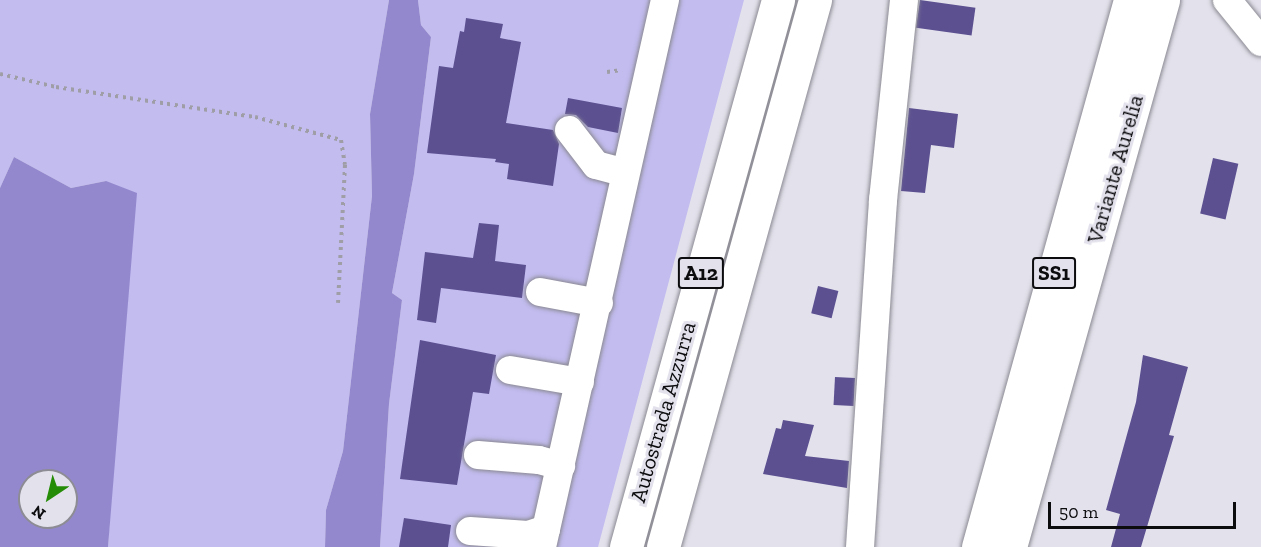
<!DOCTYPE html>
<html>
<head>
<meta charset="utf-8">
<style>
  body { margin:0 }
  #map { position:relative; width:1261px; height:547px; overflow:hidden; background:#e3e2ec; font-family:"Zilla Slab",serif }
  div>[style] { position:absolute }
  .green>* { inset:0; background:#c2bcef }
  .water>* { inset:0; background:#9388ce }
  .building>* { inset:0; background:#5c5091; transform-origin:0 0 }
  .path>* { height:4px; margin-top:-2px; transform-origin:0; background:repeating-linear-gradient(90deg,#9f9ea6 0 3px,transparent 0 7.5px) }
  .roads { filter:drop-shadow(0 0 2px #8a8992) drop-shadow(0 0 2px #8a8992) }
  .minor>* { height:28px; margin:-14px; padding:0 14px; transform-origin:14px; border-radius:14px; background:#fff }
  .highway>* { height:33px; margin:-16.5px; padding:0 16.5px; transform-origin:16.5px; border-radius:16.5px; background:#fff }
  span { translate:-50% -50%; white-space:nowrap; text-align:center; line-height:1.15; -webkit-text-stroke:6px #e3e2ec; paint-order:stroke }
  .shield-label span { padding:2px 4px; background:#e3e2ec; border:2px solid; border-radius:4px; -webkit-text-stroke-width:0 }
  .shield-label { font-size:21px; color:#0c0c0f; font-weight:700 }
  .street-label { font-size:22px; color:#0c0c0f }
  .north { position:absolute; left:18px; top:469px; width:60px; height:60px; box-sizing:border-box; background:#e3e2ec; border:2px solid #8d8c94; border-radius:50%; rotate:215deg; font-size:16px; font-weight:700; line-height:24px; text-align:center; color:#0c0c0f }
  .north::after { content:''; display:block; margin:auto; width:21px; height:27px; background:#258c08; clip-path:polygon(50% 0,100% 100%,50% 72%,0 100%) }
  .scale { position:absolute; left:1048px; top:502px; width:188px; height:27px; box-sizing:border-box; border:3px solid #0c0c0f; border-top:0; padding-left:8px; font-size:18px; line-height:21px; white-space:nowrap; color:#0c0c0f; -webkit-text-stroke:4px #e3e2ec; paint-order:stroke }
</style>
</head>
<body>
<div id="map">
  <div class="green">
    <i style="clip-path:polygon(0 0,389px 0,370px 114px,372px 196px,343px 451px,326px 510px,325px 547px,108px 547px,113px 467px,106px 181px,71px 188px,14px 157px,0 188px)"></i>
    <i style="clip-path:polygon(418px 0,744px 0,598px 547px,380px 547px,389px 404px,402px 300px,392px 293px,414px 174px,431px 37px,421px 25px)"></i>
  </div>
  <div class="water">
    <i style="clip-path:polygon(389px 0,418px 0,421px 25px,431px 37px,414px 174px,392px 293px,402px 300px,389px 404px,380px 547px,325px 547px,326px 510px,343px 451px,372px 196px,370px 114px)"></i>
    <i style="clip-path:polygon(evenodd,14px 157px,71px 188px,106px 181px,137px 193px,108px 547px,0 547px,0 188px,14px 157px,30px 481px,66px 481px,66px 517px,30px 517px,30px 481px)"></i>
  </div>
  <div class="building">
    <i style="left:920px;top:0;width:56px;height:28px;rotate:8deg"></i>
    <i style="clip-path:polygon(466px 18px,503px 24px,500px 38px,521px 42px,506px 123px,553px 130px,559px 144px,553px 186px,507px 179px,509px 164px,495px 162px,496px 159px,427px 153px,439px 66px,453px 68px,460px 31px,464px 32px)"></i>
    <i style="clip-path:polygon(568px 98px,622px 108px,618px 133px,588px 127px,576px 115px,565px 114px)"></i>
    <i style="clip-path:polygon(909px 108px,958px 114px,954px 148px,931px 145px,925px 193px,901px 191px)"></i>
    <i style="left:1213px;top:158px;width:26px;height:57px;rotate:13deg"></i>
    <i style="clip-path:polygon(479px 223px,499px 225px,495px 261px,526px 265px,522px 298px,441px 288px,436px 323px,417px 320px,425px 252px,473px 258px)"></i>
    <i style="left:818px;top:286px;width:21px;height:28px;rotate:14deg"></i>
    <i style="clip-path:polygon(420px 340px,496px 355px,489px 394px,473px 392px,457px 485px,400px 479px)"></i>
    <i style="clip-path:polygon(1143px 355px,1188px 367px,1169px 435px,1174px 436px,1141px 547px,1111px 547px,1120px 514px,1106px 510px,1136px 402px)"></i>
    <i style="left:835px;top:377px;width:20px;height:28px;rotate:3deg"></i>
    <i style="clip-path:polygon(783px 420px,814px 425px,805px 456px,849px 461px,847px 488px,763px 474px,776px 428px,781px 429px)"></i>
    <i style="clip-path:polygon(404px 518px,451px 525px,448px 547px,399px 547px)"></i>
  </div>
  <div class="path">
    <i style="left:607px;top:72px;width:15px;rotate:-8deg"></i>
    <i style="left:0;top:74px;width:57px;rotate:13.1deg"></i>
    <i style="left:56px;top:87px;width:201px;rotate:8.6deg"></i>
    <i style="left:255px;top:117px;width:89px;rotate:15deg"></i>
    <i style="left:341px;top:140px;width:25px;rotate:81deg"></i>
    <i style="left:345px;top:165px;width:138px;rotate:92.9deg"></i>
  </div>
  <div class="roads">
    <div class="minor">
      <i style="left:1227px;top:0;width:54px;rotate:51deg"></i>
      <i style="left:569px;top:130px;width:44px;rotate:52.4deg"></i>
      <i style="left:596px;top:165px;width:30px;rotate:15deg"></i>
      <i style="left:540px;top:292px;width:60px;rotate:10.6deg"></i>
      <i style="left:510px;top:370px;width:71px;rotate:9.7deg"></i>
      <i style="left:478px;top:455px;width:61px;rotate:4.7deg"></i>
      <i style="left:539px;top:460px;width:23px;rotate:15deg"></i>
      <i style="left:470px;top:531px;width:58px;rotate:3.9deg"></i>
      <i style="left:528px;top:535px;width:19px;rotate:-18deg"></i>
      <i style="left:542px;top:547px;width:561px;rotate:-77.33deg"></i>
      <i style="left:860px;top:547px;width:348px;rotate:-86.2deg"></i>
      <i style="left:883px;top:200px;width:201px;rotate:-84deg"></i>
    </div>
    <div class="highway">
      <i style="left:626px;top:547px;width:568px;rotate:-74.47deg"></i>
      <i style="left:663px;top:547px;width:568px;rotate:-74.47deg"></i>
      <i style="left:978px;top:547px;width:568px;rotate:-74.47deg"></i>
      <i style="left:1010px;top:547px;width:568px;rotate:-74.37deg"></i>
    </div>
  </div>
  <div class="shield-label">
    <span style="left:701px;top:273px">A12</span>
    <span style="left:1054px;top:273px">SS1</span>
  </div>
  <div class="street-label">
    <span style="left:1115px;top:169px;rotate:-74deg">Variante Aurelia</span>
    <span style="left:663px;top:412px;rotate:-74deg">Autostrada Azzurra</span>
  </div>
  <div class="north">N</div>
  <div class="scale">50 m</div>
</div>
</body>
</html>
